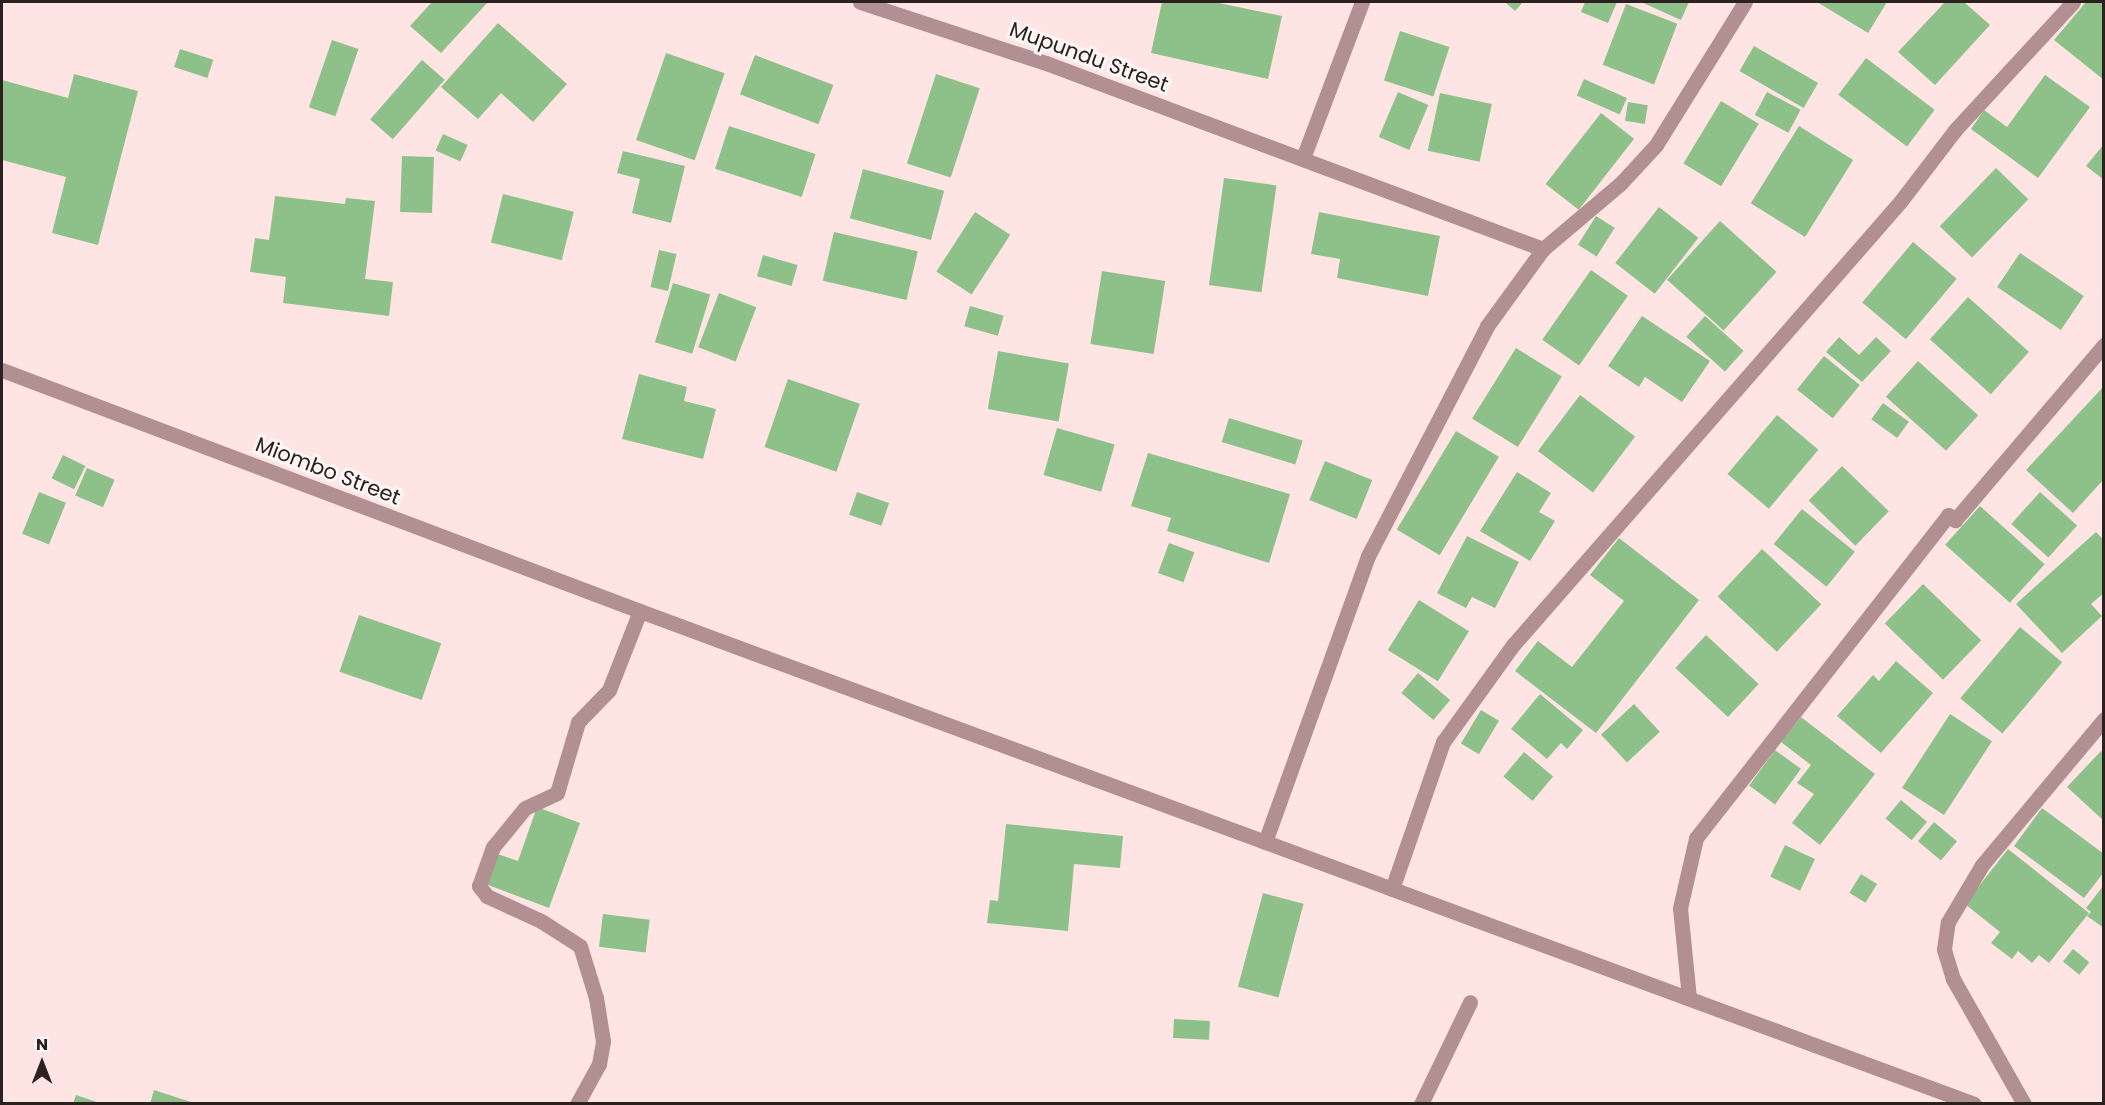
<!DOCTYPE html>
<html>
<head>
<meta charset="utf-8">
<style>
  body { margin:0 }
  #map { position:relative; width:2105px; height:1105px; overflow:hidden; background:#ffe4e4; font-family:Poppins,sans-serif }
  div>[style] { position:absolute }
  .building>* { inset:0; background:#8ec08a; transform-origin:0 0 }
  .street>* { height:15px; margin:-7.5px; padding:0 7.5px; transform-origin:7.5px; border-radius:7.5px; background:#b28f90 }
  span { translate:-50% -50%; white-space:nowrap; text-align:center; line-height:1.15; -webkit-text-stroke:6px #fef7f7; paint-order:stroke }
  .street-label { font-size:21px; color:#2c2020 }
  .frame { position:absolute; inset:0; border:3px solid #2c2020; pointer-events:none }
  .north { position:absolute; left:12px; top:1033px; width:60px; height:60px; -webkit-text-stroke:4px #fef7f7; paint-order:stroke; rotate:0deg; font-size:16px; font-weight:700; line-height:24px; text-align:center; color:#2c2020 }
  .north::after { content:''; display:block; margin:auto; width:21px; height:27px; background:#2c2020; clip-path:polygon(50% 0,100% 100%,50% 72%,0 100%) }
</style>
</head>
<body>
<div id="map">
  <div class="building">
    <i style="clip-path:polygon(432px 2px,488px 2px,441px 53px,410px 26px)"></i>
    <i style="clip-path:polygon(1162px 2px,1214px 2px,1282px 16px,1268px 79px,1151px 53px)"></i>
    <i style="clip-path:polygon(1505px 2px,1523px 2px,1515px 11px)"></i>
    <i style="clip-path:polygon(1585px 2px,1617px 2px,1608px 23px,1581px 12px)"></i>
    <i style="clip-path:polygon(1641px 2px,1689px 2px,1681px 20px)"></i>
    <i style="clip-path:polygon(1817px 2px,1887px 2px,1868px 33px)"></i>
    <i style="clip-path:polygon(1945px 2px,1964px 2px,1990px 25px,1935px 85px,1898px 52px)"></i>
    <i style="clip-path:polygon(2086px 2px,2104px 2px,2104px 80px,2054px 40px)"></i>
    <i style="left:1626px;top:4px;width:55px;height:65px;rotate:21deg"></i>
    <i style="clip-path:polygon(498px 23px,567px 84px,533px 122px,501px 93px,478px 119px,441px 87px)"></i>
    <i style="left:1400px;top:31px;width:52px;height:52px;rotate:18deg"></i>
    <i style="left:332px;top:40px;width:28px;height:71px;rotate:19deg"></i>
    <i style="left:1754px;top:46px;width:74px;height:29px;rotate:30deg"></i>
    <i style="left:180px;top:49px;width:35px;height:19px;rotate:18deg"></i>
    <i style="left:666px;top:53px;width:62px;height:92px;rotate:19deg"></i>
    <i style="left:755px;top:55px;width:84px;height:42px;rotate:21deg"></i>
    <i style="left:1866px;top:58px;width:86px;height:46px;rotate:37deg"></i>
    <i style="left:422px;top:60px;width:30px;height:79px;rotate:41deg"></i>
    <i style="clip-path:polygon(74px 74px,138px 91px,98px 245px,52px 233px,66px 177px,2px 160px,2px 80px,68px 98px)"></i>
    <i style="left:936px;top:74px;width:46px;height:94px;rotate:18deg"></i>
    <i style="clip-path:polygon(2045px 75px,2090px 107px,2038px 178px,1971px 129px,1984px 110px,2007px 127px)"></i>
    <i style="left:1584px;top:79px;width:47px;height:18px;rotate:24deg"></i>
    <i style="left:1398px;top:92px;width:33px;height:49px;rotate:23deg"></i>
    <i style="left:1767px;top:92px;width:38px;height:26px;rotate:28deg"></i>
    <i style="left:1440px;top:93px;width:53px;height:59px;rotate:12deg"></i>
    <i style="left:1721px;top:101px;width:44px;height:73px;rotate:31deg"></i>
    <i style="left:1628px;top:102px;width:20px;height:19px;rotate:9deg"></i>
    <i style="left:1601px;top:113px;width:42px;height:90px;rotate:38deg"></i>
    <i style="left:729px;top:126px;width:91px;height:45px;rotate:18deg"></i>
    <i style="left:1799px;top:126px;width:64px;height:91px;rotate:32deg"></i>
    <i style="left:443px;top:134px;width:27px;height:18px;rotate:24deg"></i>
    <i style="clip-path:polygon(2104px 144px,2104px 180px,2086px 166px)"></i>
    <i style="clip-path:polygon(623px 151px,685px 166px,671px 223px,632px 213px,640px 179px,617px 173px)"></i>
    <i style="left:402px;top:156px;width:32px;height:56px;rotate:2deg"></i>
    <i style="left:1996px;top:168px;width:45px;height:81px;rotate:44deg"></i>
    <i style="left:863px;top:169px;width:84px;height:51px;rotate:15deg"></i>
    <i style="left:1224px;top:178px;width:53px;height:108px;rotate:8deg"></i>
    <i style="left:503px;top:194px;width:73px;height:50px;rotate:14deg"></i>
    <i style="clip-path:polygon(275px 196px,345px 204px,346px 198px,375px 201px,365px 279px,393px 282px,389px 316px,283px 303px,286px 277px,250px 272px,255px 238px,269px 240px)"></i>
    <i style="left:1659px;top:207px;width:50px;height:71px;rotate:38deg"></i>
    <i style="left:975px;top:212px;width:42px;height:71px;rotate:33deg"></i>
    <i style="clip-path:polygon(1319px 212px,1440px 236px,1428px 296px,1337px 278px,1340px 259px,1311px 254px)"></i>
    <i style="left:1596px;top:216px;width:22px;height:34px;rotate:32deg"></i>
    <i style="left:1720px;top:221px;width:76px;height:79px;rotate:42deg"></i>
    <i style="left:834px;top:232px;width:86px;height:50px;rotate:13deg"></i>
    <i style="left:1913px;top:242px;width:57px;height:79px;rotate:40deg"></i>
    <i style="left:659px;top:250px;width:18px;height:38px;rotate:13deg"></i>
    <i style="left:2020px;top:253px;width:77px;height:41px;rotate:34deg"></i>
    <i style="left:763px;top:255px;width:36px;height:22px;rotate:16deg"></i>
    <i style="left:1591px;top:270px;width:45px;height:85px;rotate:35deg"></i>
    <i style="left:1102px;top:271px;width:64px;height:74px;rotate:9deg"></i>
    <i style="left:673px;top:283px;width:39px;height:62px;rotate:17deg"></i>
    <i style="left:719px;top:293px;width:40px;height:58px;rotate:21deg"></i>
    <i style="left:1968px;top:297px;width:82px;height:57px;rotate:42deg"></i>
    <i style="left:970px;top:306px;width:35px;height:21px;rotate:16deg"></i>
    <i style="clip-path:polygon(1642px 316px,1710px 361px,1682px 402px,1645px 377px,1639px 387px,1608px 366px)"></i>
    <i style="left:1705px;top:316px;width:52px;height:28px;rotate:42deg"></i>
    <i style="clip-path:polygon(1839px 337px,1859px 355px,1876px 337px,1891px 351px,1862px 382px,1826px 352px)"></i>
    <i style="left:1516px;top:348px;width:54px;height:83px;rotate:32deg"></i>
    <i style="left:998px;top:351px;width:72px;height:59px;rotate:10deg"></i>
    <i style="left:1824px;top:356px;width:46px;height:43px;rotate:39deg"></i>
    <i style="left:1918px;top:361px;width:81px;height:48px;rotate:42deg"></i>
    <i style="clip-path:polygon(639px 374px,687px 387px,684px 401px,716px 409px,703px 459px,622px 439px)"></i>
    <i style="left:788px;top:379px;width:76px;height:72px;rotate:19deg"></i>
    <i style="clip-path:polygon(2104px 386px,2104px 479px,2073px 513px,2026px 470px)"></i>
    <i style="left:1580px;top:395px;width:69px;height:70px;rotate:37deg"></i>
    <i style="left:1883px;top:403px;width:32px;height:20px;rotate:36deg"></i>
    <i style="left:1777px;top:415px;width:54px;height:77px;rotate:40deg"></i>
    <i style="left:1229px;top:418px;width:77px;height:25px;rotate:17deg"></i>
    <i style="left:1057px;top:428px;width:60px;height:49px;rotate:16deg"></i>
    <i style="left:1456px;top:431px;width:50px;height:115px;rotate:31deg"></i>
    <i style="clip-path:polygon(1148px 453px,1290px 494px,1269px 563px,1167px 531px,1171px 518px,1131px 506px)"></i>
    <i style="left:63px;top:455px;width:25px;height:26px;rotate:26deg"></i>
    <i style="left:1325px;top:461px;width:51px;height:42px;rotate:22deg"></i>
    <i style="left:1842px;top:466px;width:65px;height:48px;rotate:44deg"></i>
    <i style="left:87px;top:468px;width:30px;height:30px;rotate:23deg"></i>
    <i style="clip-path:polygon(1517px 472px,1551px 493px,1539px 512px,1555px 521px,1530px 561px,1480px 531px)"></i>
    <i style="left:39px;top:492px;width:29px;height:45px;rotate:22deg"></i>
    <i style="left:857px;top:492px;width:34px;height:24px;rotate:19deg"></i>
    <i style="left:2040px;top:492px;width:50px;height:43px;rotate:42deg"></i>
    <i style="left:1980px;top:506px;width:87px;height:52px;rotate:42deg"></i>
    <i style="left:1802px;top:509px;width:68px;height:45px;rotate:39deg"></i>
    <i style="clip-path:polygon(2096px 532px,2104px 540px,2104px 593px,2091px 604px,2102px 616px,2062px 653px,2016px 604px)"></i>
    <i style="clip-path:polygon(1467px 536px,1519px 562px,1495px 608px,1472px 597px,1466px 608px,1437px 593px)"></i>
    <i style="clip-path:polygon(1619px 538px,1699px 600px,1596px 733px,1515px 671px,1538px 641px,1572px 667px,1624px 601px,1590px 575px)"></i>
    <i style="left:1169px;top:543px;width:27px;height:32px;rotate:20deg"></i>
    <i style="left:1762px;top:549px;width:81px;height:65px;rotate:43deg"></i>
    <i style="left:1923px;top:584px;width:81px;height:55px;rotate:44deg"></i>
    <i style="left:1419px;top:600px;width:59px;height:59px;rotate:32deg"></i>
    <i style="left:359px;top:615px;width:87px;height:60px;rotate:19deg"></i>
    <i style="left:2020px;top:627px;width:55px;height:93px;rotate:40deg"></i>
    <i style="left:1706px;top:635px;width:72px;height:45px;rotate:43deg"></i>
    <i style="clip-path:polygon(1896px 661px,1933px 693px,1881px 753px,1837px 716px,1873px 675px,1879px 681px)"></i>
    <i style="left:1418px;top:673px;width:42px;height:26px;rotate:40deg"></i>
    <i style="clip-path:polygon(1540px 694px,1583px 730px,1567px 749px,1561px 743px,1547px 759px,1511px 729px)"></i>
    <i style="left:1634px;top:704px;width:38px;height:45px;rotate:47deg"></i>
    <i style="left:1481px;top:710px;width:21px;height:39px;rotate:31deg"></i>
    <i style="left:1950px;top:714px;width:50px;height:88px;rotate:33deg"></i>
    <i style="clip-path:polygon(1801px 717px,1875px 774px,1820px 845px,1792px 823px,1814px 794px,1797px 783px,1811px 765px,1781px 742px)"></i>
    <i style="left:1775px;top:750px;width:32px;height:44px;rotate:36deg"></i>
    <i style="clip-path:polygon(2101px 751px,2104px 753px,2104px 821px,2067px 787px)"></i>
    <i style="left:1524px;top:752px;width:38px;height:32px;rotate:40deg"></i>
    <i style="left:1901px;top:800px;width:34px;height:24px;rotate:40deg"></i>
    <i style="clip-path:polygon(537px 807px,580px 823px,549px 908px,483px 883px,495px 853px,518px 861px)"></i>
    <i style="clip-path:polygon(2042px 808px,2104px 854px,2104px 872px,2084px 898px,2014px 846px)"></i>
    <i style="left:1934px;top:822px;width:30px;height:25px;rotate:40deg"></i>
    <i style="clip-path:polygon(1006px 824px,1123px 836px,1120px 868px,1074px 864px,1068px 931px,987px 923px,990px 900px,998px 901px)"></i>
    <i style="left:1785px;top:845px;width:33px;height:35px;rotate:25deg"></i>
    <i style="clip-path:polygon(2008px 849px,2089px 913px,2049px 963px,2039px 955px,2032px 963px,2018px 951px,2012px 959px,1991px 943px,2000px 932px,1965px 904px)"></i>
    <i style="left:1861px;top:874px;width:19px;height:22px;rotate:32deg"></i>
    <i style="clip-path:polygon(2104px 885px,2104px 928px,2087px 916px,2091px 912px,2086px 908px)"></i>
    <i style="left:1263px;top:893px;width:42px;height:97px;rotate:15deg"></i>
    <i style="left:603px;top:914px;width:47px;height:33px;rotate:7deg"></i>
    <i style="left:2073px;top:949px;width:21px;height:16px;rotate:39deg"></i>
    <i style="left:1174px;top:1019px;width:36px;height:19px;rotate:3deg"></i>
    <i style="clip-path:polygon(154px 1090px,194px 1103px,194px 1104px,150px 1104px)"></i>
    <i style="clip-path:polygon(76px 1095px,100px 1103px,100px 1104px,73px 1104px)"></i>
  </div>
  <div class="street">
    <i style="left:860px;top:2px;width:196px;rotate:18.2deg"></i>
    <i style="left:1046px;top:63px;width:531px;rotate:20.52deg"></i>
    <i style="left:1303px;top:158px;width:167px;rotate:-69.3deg"></i>
    <i style="left:2px;top:370px;width:682px;rotate:20.69deg"></i>
    <i style="left:640px;top:611px;width:1422px;rotate:20.28deg"></i>
    <i style="left:1265px;top:842px;width:304px;rotate:-70.2deg"></i>
    <i style="left:1368px;top:556px;width:259px;rotate:-62.6deg"></i>
    <i style="left:1487px;top:326px;width:95px;rotate:-54deg"></i>
    <i style="left:1543px;top:249px;width:101px;rotate:-40.2deg"></i>
    <i style="left:1620px;top:184px;width:53px;rotate:-47.3deg"></i>
    <i style="left:1656px;top:145px;width:168px;rotate:-58.1deg"></i>
    <i style="left:1392px;top:889px;width:156px;rotate:-70.9deg"></i>
    <i style="left:1443px;top:742px;width:120px;rotate:-54.2deg"></i>
    <i style="left:1513px;top:645px;width:588px;rotate:-48.86deg"></i>
    <i style="left:1900px;top:202px;width:91px;rotate:-52.6deg"></i>
    <i style="left:1955px;top:130px;width:174px;rotate:-47.3deg"></i>
    <i style="left:1689px;top:998px;width:90px;rotate:-95.7deg"></i>
    <i style="left:1680px;top:908px;width:72px;rotate:-77.1deg"></i>
    <i style="left:1696px;top:838px;width:410px;rotate:-52deg"></i>
    <i style="left:1948px;top:515px;width:9px;rotate:36deg"></i>
    <i style="left:1955px;top:520px;width:230px;rotate:-49.6deg"></i>
    <i style="left:577px;top:1104px;width:46px;rotate:-61.2deg"></i>
    <i style="left:599px;top:1064px;width:23px;rotate:-80deg"></i>
    <i style="left:603px;top:1041px;width:44px;rotate:-99.2deg"></i>
    <i style="left:596px;top:998px;width:54px;rotate:-107.1deg"></i>
    <i style="left:580px;top:946px;width:46px;rotate:-147.3deg"></i>
    <i style="left:541px;top:921px;width:60px;rotate:-155.2deg"></i>
    <i style="left:487px;top:896px;width:13px;rotate:-129deg"></i>
    <i style="left:479px;top:886px;width:41px;rotate:-70.3deg"></i>
    <i style="left:493px;top:847px;width:50px;rotate:-50.6deg"></i>
    <i style="left:525px;top:808px;width:35px;rotate:-25deg"></i>
    <i style="left:557px;top:793px;width:74px;rotate:-73.5deg"></i>
    <i style="left:578px;top:722px;width:45px;rotate:-45.9deg"></i>
    <i style="left:609px;top:690px;width:85px;rotate:-68.6deg"></i>
    <i style="left:1421px;top:1104px;width:113px;rotate:-64.3deg"></i>
    <i style="left:2024px;top:1104px;width:144px;rotate:-119.6deg"></i>
    <i style="left:1953px;top:979px;width:31px;rotate:-107deg"></i>
    <i style="left:1944px;top:949px;width:27px;rotate:-82deg"></i>
    <i style="left:1948px;top:922px;width:66px;rotate:-59.2deg"></i>
    <i style="left:1982px;top:865px;width:190px;rotate:-50.1deg"></i>
  </div>
  <div class="street-label">
    <span style="left:1089px;top:57px;rotate:20deg">Mupundu Street</span>
    <span style="left:328px;top:471px;rotate:21deg">Miombo Street</span>
  </div>
  <div class="frame"></div>
  <div class="north">N</div>
</div>
</body>
</html>
